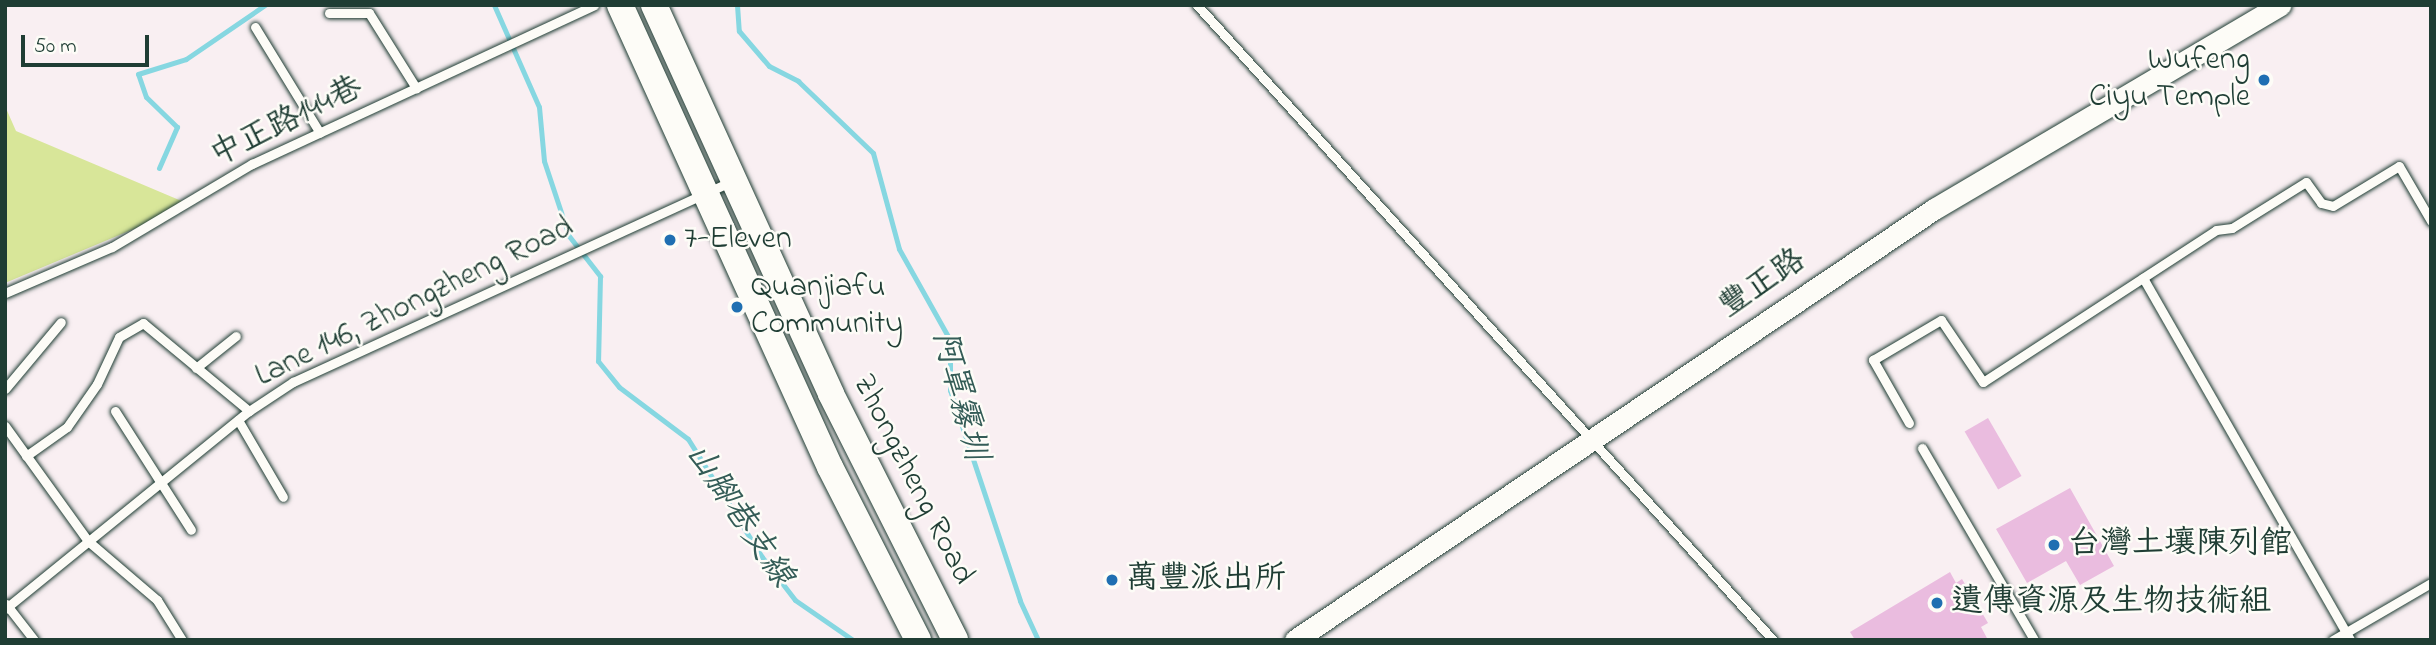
<!DOCTYPE html>
<html>
<head>
<meta charset="utf-8">
<style>
  body { margin:0 }
  #map { position:relative; width:2436px; height:645px; overflow:hidden; background:#f9eff2; font-family:"Indie Flower","LXGW WenKai TC",sans-serif }
  div>[style] { position:absolute }
  .green>* { inset:0; background:#d8e699 }
  .stream>* { height:5px; margin:-2.5px; padding:0 2.5px; transform-origin:2.5px; border-radius:2.5px; background:#86d7e1 }
  .building>* { inset:0; background:#eabcdf; transform-origin:0 0 }
  .roads { filter:drop-shadow(0 0 2px #1f3d34) drop-shadow(0 0 2px #1f3d34) }
  .service>* { height:9px; margin:-4.5px; padding:0 4.5px; transform-origin:4.5px; border-radius:4.5px; background:#fdfcf7 }
  .tertiary>* { height:21px; margin:-10.5px; padding:0 10.5px; transform-origin:10.5px; border-radius:10.5px; background:#fdfcf7 }
  .primary>* { height:26px; margin:-13px; padding:0 13px; transform-origin:13px; border-radius:13px; background:#fdfcf7 }
  .dots>* { width:19px; height:19px; translate:-50% -50%; box-sizing:border-box; border:4px solid #fdfcf7; border-radius:50% }
  span { translate:-50% -50%; white-space:nowrap; text-align:center; line-height:1.15; -webkit-text-stroke:5px #fdfcf7; paint-order:stroke }
  .poi-label { font-size:32px; color:#1f3d34 }
  .right { translate:-100% -50%; text-align:right }
  .left { translate:0 -50%; text-align:left }
  .street-label { font-size:32px; color:#1f3d34 }
  .water-label { font-size:33px; color:#345c57; font-style:italic }
  .frame { position:absolute; inset:0; border:7px solid #1f3d34; pointer-events:none }
  .scale { position:absolute; left:21px; top:35px; width:128px; height:32px; box-sizing:border-box; border:4px solid #1f3d34; border-top:0; padding-left:9px; font-size:21px; line-height:24px; white-space:nowrap; color:#1f3d34; -webkit-text-stroke:5px #fdfcf7; paint-order:stroke }
</style>
</head>
<body>
<div id="map">
  <div class="green">
    <i style="clip-path:polygon(5px 106px,16px 131px,191px 205px,5px 283px)"></i>
  </div>
  <div class="stream">
    <i style="left:494px;top:5px;width:111px;rotate:66.2deg"></i>
    <i style="left:539px;top:107px;width:54px;rotate:84.7deg"></i>
    <i style="left:544px;top:161px;width:79px;rotate:71.6deg"></i>
    <i style="left:569px;top:236px;width:51px;rotate:52.2deg"></i>
    <i style="left:600px;top:276px;width:85px;rotate:91.3deg"></i>
    <i style="left:598px;top:361px;width:33px;rotate:51deg"></i>
    <i style="left:619px;top:387px;width:86px;rotate:37deg"></i>
    <i style="left:688px;top:439px;width:139px;rotate:57.9deg"></i>
    <i style="left:762px;top:557px;width:54px;rotate:52.5deg"></i>
    <i style="left:795px;top:600px;width:70px;rotate:34.6deg"></i>
    <i style="left:737px;top:5px;width:26px;rotate:86deg"></i>
    <i style="left:739px;top:31px;width:46px;rotate:49.4deg"></i>
    <i style="left:769px;top:66px;width:33px;rotate:27deg"></i>
    <i style="left:798px;top:81px;width:104px;rotate:43.8deg"></i>
    <i style="left:873px;top:153px;width:99px;rotate:74.8deg"></i>
    <i style="left:899px;top:249px;width:104px;rotate:60.7deg"></i>
    <i style="left:950px;top:340px;width:50px;rotate:90deg"></i>
    <i style="left:950px;top:390px;width:222px;rotate:71.6deg"></i>
    <i style="left:1020px;top:601px;width:43px;rotate:65.2deg"></i>
    <i style="left:159px;top:168px;width:45px;rotate:-66.3deg"></i>
    <i style="left:177px;top:127px;width:43px;rotate:-135.9deg"></i>
    <i style="left:146px;top:97px;width:24px;rotate:-109deg"></i>
    <i style="left:138px;top:74px;width:50px;rotate:-17.4deg"></i>
    <i style="left:186px;top:59px;width:96px;rotate:-34.4deg"></i>
  </div>
  <div class="building">
    <i style="left:1988px;top:418px;width:67px;height:27px;rotate:60deg"></i>
    <i style="clip-path:polygon(2070px 488px,2114px 566px,2080px 585px,2066px 561px,2027px 583px,1996px 529px)"></i>
    <i style="clip-path:polygon(1950px 572px,1956px 583px,1962px 579px,1988px 623px,1981px 627px,1988px 640px,1855px 640px,1850px 632px)"></i>
  </div>
  <div class="roads">
    <div class="service">
      <i style="left:1197px;top:5px;width:857px;rotate:47.79deg"></i>
      <i style="left:329px;top:13px;width:40px"></i>
      <i style="left:369px;top:13px;width:89px;rotate:57.9deg"></i>
      <i style="left:255px;top:27px;width:124px;rotate:58.5deg"></i>
      <i style="left:2143px;top:278px;width:417px;rotate:60.2deg"></i>
      <i style="left:5px;top:293px;width:116px;rotate:-23.3deg"></i>
      <i style="left:112px;top:247px;width:163px;rotate:-30.7deg"></i>
      <i style="left:252px;top:164px;width:377px;rotate:-24.9deg"></i>
      <i style="left:196px;top:368px;width:51px;rotate:-38.7deg"></i>
      <i style="left:5px;top:389px;width:87px;rotate:-50.1deg"></i>
      <i style="left:115px;top:411px;width:141px;rotate:57.4deg"></i>
      <i style="left:238px;top:420px;width:89px;rotate:59.7deg"></i>
      <i style="left:1909px;top:423px;width:73px;rotate:-119.7deg"></i>
      <i style="left:1873px;top:360px;width:79px;rotate:-30.5deg"></i>
      <i style="left:1941px;top:320px;width:75px;rotate:55.9deg"></i>
      <i style="left:1983px;top:382px;width:278px;rotate:-33.1deg"></i>
      <i style="left:2216px;top:230px;width:16px;rotate:-7deg"></i>
      <i style="left:2232px;top:228px;width:87px;rotate:-31.9deg"></i>
      <i style="left:2306px;top:182px;width:26px;rotate:54deg"></i>
      <i style="left:2321px;top:203px;width:12px;rotate:14deg"></i>
      <i style="left:2333px;top:206px;width:77px;rotate:-31.2deg"></i>
      <i style="left:2399px;top:166px;width:64px;rotate:59.8deg"></i>
      <i style="left:5px;top:426px;width:142px;rotate:54.2deg"></i>
      <i style="left:88px;top:541px;width:91px;rotate:40.5deg"></i>
      <i style="left:157px;top:600px;width:47px;rotate:58deg"></i>
      <i style="left:1922px;top:448px;width:222px;rotate:59.7deg"></i>
      <i style="left:26px;top:456px;width:50px;rotate:-35.3deg"></i>
      <i style="left:67px;top:427px;width:52px;rotate:-55.1deg"></i>
      <i style="left:97px;top:384px;width:52px;rotate:-64.9deg"></i>
      <i style="left:119px;top:337px;width:28px;rotate:-30deg"></i>
      <i style="left:143px;top:323px;width:138px;rotate:39.7deg"></i>
      <i style="left:6px;top:604px;width:46px;rotate:52.1deg"></i>
      <i style="left:5px;top:609px;width:314px;rotate:-39.1deg"></i>
      <i style="left:249px;top:411px;width:53px;rotate:-33.4deg"></i>
      <i style="left:293px;top:382px;width:483px;rotate:-24.6deg"></i>
      <i style="left:2333px;top:640px;width:113px;rotate:-30.2deg"></i>
    </div>
    <div class="tertiary">
      <i style="left:1295px;top:640px;width:771px;rotate:-34deg"></i>
      <i style="left:1934px;top:209px;width:402px;rotate:-30.5deg"></i>
    </div>
    <div class="primary">
      <i style="left:620px;top:5px;width:507px;rotate:65.56deg"></i>
      <i style="left:830px;top:467px;width:194px;rotate:63deg"></i>
      <i style="left:654px;top:5px;width:427px;rotate:65.5deg"></i>
      <i style="left:831px;top:394px;width:275px;rotate:63.2deg"></i>
    </div>
  </div>
  <div class="dots">
    <i style="left:2264px;top:80px;background:#1f6fb2"></i>
    <i style="left:670px;top:240px;background:#1f6fb2"></i>
    <i style="left:737px;top:307px;background:#1f6fb2"></i>
    <i style="left:2054px;top:545px;background:#1f6fb2"></i>
    <i style="left:1112px;top:580px;background:#1f6fb2"></i>
    <i style="left:1937px;top:603px;background:#1f6fb2"></i>
  </div>
  <div class="poi-label">
    <span class="right" style="left:2250px;top:80px">Wufeng<br>Ciyu Temple</span>
    <span class="left" style="left:684px;top:240px">7-Eleven</span>
    <span class="left" style="left:751px;top:307px">Quanjiafu<br>Community</span>
    <span class="left" style="left:2068px;top:545px">台灣土壤陳列館</span>
    <span class="left" style="left:1126px;top:580px">萬豐派出所</span>
    <span class="left" style="left:1951px;top:603px">遺傳資源及生物技術組</span>
  </div>
  <div class="street-label">
    <span style="left:287px;top:123px;rotate:-26deg">中正路144巷</span>
    <span style="left:1763px;top:285px;rotate:-34deg">豐正路</span>
    <span style="left:415px;top:303px;rotate:-26deg">Lane 146, Zhongzheng Road</span>
    <span style="left:912px;top:480px;rotate:63deg">Zhongzheng Road</span>
  </div>
  <div class="water-label">
    <span style="left:958px;top:396px;rotate:75deg">阿罩霧圳</span>
    <span style="left:738px;top:516px;rotate:56deg">山腳巷支線</span>
  </div>
  <div class="frame"></div>
  <div class="scale">50 m</div>
</div>
</body>
</html>
